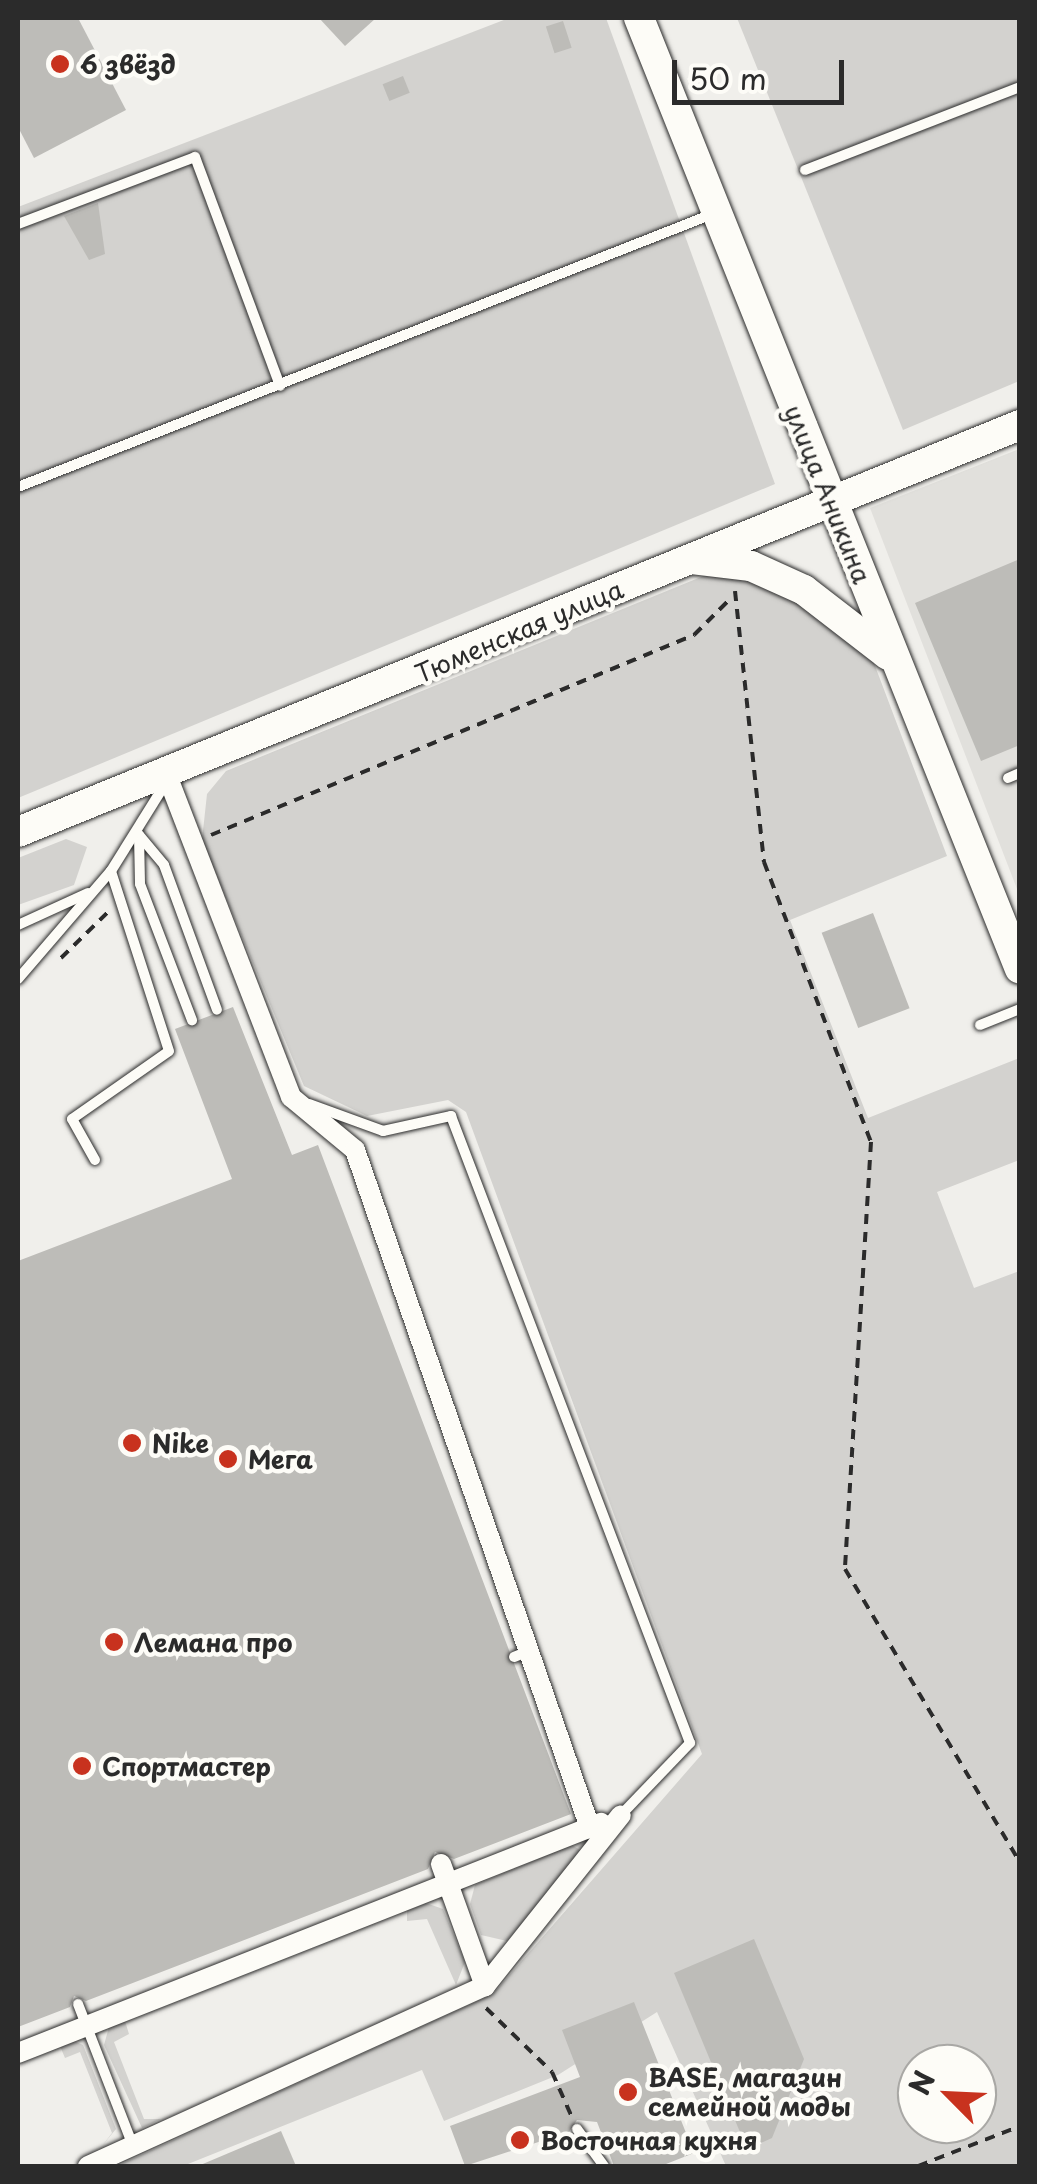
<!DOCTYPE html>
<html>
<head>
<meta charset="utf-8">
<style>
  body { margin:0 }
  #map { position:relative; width:1037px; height:2184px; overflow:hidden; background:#f0efeb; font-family:"Playpen Sans",sans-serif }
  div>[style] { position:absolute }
  .built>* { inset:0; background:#e1e0dc }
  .green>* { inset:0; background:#d3d2cf }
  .building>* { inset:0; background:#bdbcb8; transform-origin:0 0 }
  .path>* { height:4px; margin-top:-2px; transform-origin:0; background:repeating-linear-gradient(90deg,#2b2b2b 0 10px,transparent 0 18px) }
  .roads { filter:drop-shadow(0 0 2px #2b2b2b) drop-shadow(0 0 2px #2b2b2b) }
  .lane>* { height:10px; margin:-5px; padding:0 5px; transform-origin:5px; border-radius:5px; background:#fdfcf7 }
  .street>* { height:20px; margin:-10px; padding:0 10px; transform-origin:10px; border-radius:10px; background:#fdfcf7 }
  .secondary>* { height:30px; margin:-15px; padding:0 15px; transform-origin:15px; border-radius:15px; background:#fdfcf7 }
  .dots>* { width:28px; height:28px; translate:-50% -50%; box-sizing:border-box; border:5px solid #fdfcf7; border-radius:50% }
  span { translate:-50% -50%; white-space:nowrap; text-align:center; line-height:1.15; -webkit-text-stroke:9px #fdfcf7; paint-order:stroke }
  .poi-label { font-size:25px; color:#2b2b2b; font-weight:700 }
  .left { translate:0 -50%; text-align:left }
  .street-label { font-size:25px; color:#2b2b2b }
  .frame { position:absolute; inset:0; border:20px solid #2b2b2b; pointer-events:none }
  .north { position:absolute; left:897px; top:2044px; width:100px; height:100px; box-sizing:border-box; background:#fdfcf7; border:2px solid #a9a8a5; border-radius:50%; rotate:294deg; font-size:28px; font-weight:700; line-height:40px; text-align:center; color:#2b2b2b }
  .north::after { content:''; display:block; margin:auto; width:35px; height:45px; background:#c8321e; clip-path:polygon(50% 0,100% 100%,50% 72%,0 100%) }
  .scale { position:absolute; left:672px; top:60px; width:172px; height:45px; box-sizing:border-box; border:5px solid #2b2b2b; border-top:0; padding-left:12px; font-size:30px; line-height:35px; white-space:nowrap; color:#2b2b2b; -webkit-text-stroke:8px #fdfcf7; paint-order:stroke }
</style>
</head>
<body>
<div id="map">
  <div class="built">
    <i style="clip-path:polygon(1019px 449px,1019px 894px,870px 508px)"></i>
  </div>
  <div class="green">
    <i style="clip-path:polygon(509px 18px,606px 18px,775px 484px,18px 798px,18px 207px)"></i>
    <i style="clip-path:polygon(737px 18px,1019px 18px,1019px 381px,903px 430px)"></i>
    <i style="clip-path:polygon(evenodd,723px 568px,784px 584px,869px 650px,947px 856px,790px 920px,868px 1118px,1019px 1058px,1019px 1160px,937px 1192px,974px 1288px,1019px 1271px,1019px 2165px,726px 2166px,657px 2012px,558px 2075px,444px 2121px,422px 2070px,183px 2166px,117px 2166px,493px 1994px,702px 1754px,466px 1112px,448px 1100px,367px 1116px,304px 1086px,202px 840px,207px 794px,226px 771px,723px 568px,917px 2064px,977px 2064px,977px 2124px,917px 2124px,917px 2064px)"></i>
    <i style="clip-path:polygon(66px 839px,87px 847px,74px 885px,18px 905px,18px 858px)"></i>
    <i style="clip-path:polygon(572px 1845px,583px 1852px,507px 1941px,481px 1935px,470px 1904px,475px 1885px)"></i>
    <i style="clip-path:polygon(426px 1903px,443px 1909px,465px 1962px,456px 1985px,427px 1919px,407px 1921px,407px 1911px)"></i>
    <i style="clip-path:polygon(125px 2021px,129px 2034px,114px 2042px,144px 2119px,161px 2119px,142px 2128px,104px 2045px,109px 2027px)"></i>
    <i style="clip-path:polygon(74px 2041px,83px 2045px,116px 2129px,102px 2146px,112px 2133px,80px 2052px,65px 2058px,60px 2046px)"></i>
  </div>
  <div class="building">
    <i style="clip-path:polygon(18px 18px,78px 18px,126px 110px,34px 158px,18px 127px)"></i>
    <i style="clip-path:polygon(319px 18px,376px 18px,345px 46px)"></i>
    <i style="left:563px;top:21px;width:28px;height:18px;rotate:72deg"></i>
    <i style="left:403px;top:76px;width:18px;height:22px;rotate:68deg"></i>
    <i style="clip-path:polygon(98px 203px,105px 254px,89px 260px,64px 216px)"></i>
    <i style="clip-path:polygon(1020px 559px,1020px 745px,981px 761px,915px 603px)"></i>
    <i style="left:873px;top:913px;width:102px;height:55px;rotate:69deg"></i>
    <i style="clip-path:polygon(233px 1007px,292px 1155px,318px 1145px,571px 1814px,454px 1859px,435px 1852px,428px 1869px,86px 2001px,74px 1996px,70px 2007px,18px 2027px,18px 1261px,232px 1179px,175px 1029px)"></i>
    <i style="clip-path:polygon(754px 1939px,804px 2059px,772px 2138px,747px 2149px,674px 1973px)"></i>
    <i style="clip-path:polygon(634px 2002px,694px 2153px,661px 2166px,614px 2166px,597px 2122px,577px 2120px,569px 2132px,465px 2166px,450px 2126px,580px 2077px,562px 2030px)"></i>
    <i style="clip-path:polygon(281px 2131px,296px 2166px,198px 2166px)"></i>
  </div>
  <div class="path">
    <i style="left:735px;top:591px;width:273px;rotate:83.9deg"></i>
    <i style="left:764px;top:862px;width:300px;rotate:69.1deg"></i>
    <i style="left:871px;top:1142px;width:428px;rotate:93.5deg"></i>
    <i style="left:845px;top:1569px;width:342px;rotate:59.2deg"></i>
    <i style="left:211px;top:835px;width:523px;rotate:-22.49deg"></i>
    <i style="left:694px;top:635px;width:52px;rotate:-45deg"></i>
    <i style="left:61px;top:958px;width:66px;rotate:-44.4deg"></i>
    <i style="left:486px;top:2008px;width:92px;rotate:44.1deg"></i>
    <i style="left:552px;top:2072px;width:47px;rotate:66.2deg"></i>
    <i style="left:918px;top:2166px;width:110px;rotate:-21.4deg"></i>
  </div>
  <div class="roads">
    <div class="lane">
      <i style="left:805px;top:170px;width:230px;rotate:-21.1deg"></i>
      <i style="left:18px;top:224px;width:189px;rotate:-20.7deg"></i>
      <i style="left:195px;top:157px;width:244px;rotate:69.6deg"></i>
      <i style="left:18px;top:487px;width:749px;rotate:-21.46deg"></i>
      <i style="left:1008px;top:778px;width:13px;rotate:-23deg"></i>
      <i style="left:139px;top:835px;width:49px;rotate:88.8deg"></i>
      <i style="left:140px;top:884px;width:146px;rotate:69.1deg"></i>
      <i style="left:139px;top:835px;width:39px;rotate:50deg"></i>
      <i style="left:164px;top:865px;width:154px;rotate:69.9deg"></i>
      <i style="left:18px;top:925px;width:77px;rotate:-24.6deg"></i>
      <i style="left:18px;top:979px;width:143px;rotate:-49.3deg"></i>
      <i style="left:111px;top:871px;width:106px;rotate:-58.1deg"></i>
      <i style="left:980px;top:1025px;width:43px;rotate:-21.8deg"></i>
      <i style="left:309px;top:1104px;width:79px;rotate:20deg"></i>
      <i style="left:383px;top:1131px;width:70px;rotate:-12.4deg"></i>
      <i style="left:451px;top:1116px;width:671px;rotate:69.13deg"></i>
      <i style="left:690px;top:1743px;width:100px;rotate:133.8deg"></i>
      <i style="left:95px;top:1160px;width:47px;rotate:-119.3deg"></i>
      <i style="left:72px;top:1119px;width:118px;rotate:-35deg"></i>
      <i style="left:169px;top:1051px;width:189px;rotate:-107.9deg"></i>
      <i style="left:514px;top:1657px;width:16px;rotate:-22deg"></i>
      <i style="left:78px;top:2004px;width:152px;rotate:68.8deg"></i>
      <i style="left:577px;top:2129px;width:46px;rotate:53.9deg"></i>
    </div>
    <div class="street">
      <i style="left:168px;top:778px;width:342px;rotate:68.9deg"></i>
      <i style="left:291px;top:1097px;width:83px;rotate:39.6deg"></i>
      <i style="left:355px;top:1150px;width:718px;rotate:70.88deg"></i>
      <i style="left:441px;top:1864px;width:130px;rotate:70.2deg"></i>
      <i style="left:18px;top:2053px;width:627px;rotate:-21.53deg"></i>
      <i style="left:88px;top:2166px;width:436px;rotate:-24.4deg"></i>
      <i style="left:485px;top:1986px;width:218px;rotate:-51.5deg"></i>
    </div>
    <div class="secondary">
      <i style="left:639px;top:18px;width:1024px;rotate:68.17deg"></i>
      <i style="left:692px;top:559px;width:59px;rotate:6.8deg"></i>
      <i style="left:751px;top:566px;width:58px;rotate:24.4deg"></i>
      <i style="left:804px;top:590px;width:106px;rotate:37.7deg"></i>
      <i style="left:18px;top:832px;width:1082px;rotate:-22.11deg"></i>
    </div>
  </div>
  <div class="dots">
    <i style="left:60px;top:64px;background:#c8321e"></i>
    <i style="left:132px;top:1443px;background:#c8321e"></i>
    <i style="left:228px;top:1459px;background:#c8321e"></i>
    <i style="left:114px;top:1642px;background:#c8321e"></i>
    <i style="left:82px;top:1766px;background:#c8321e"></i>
    <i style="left:628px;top:2092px;background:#c8321e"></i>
    <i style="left:520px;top:2140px;background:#c8321e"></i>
  </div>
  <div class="poi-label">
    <span class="left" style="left:80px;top:64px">6 звёзд</span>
    <span class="left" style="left:152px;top:1443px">Nike</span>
    <span class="left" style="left:248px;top:1459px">Мега</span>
    <span class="left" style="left:134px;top:1642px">Лемана про</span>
    <span class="left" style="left:102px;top:1766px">Спортмастер</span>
    <span class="left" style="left:648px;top:2092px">BASE, магазин<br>семейной моды</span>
    <span class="left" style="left:540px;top:2140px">Восточная кухня</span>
  </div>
  <div class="street-label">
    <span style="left:828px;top:494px;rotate:68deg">улица Аникина</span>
    <span style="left:519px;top:631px;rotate:-23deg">Тюменская улица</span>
  </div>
  <div class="frame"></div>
  <div class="north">N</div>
  <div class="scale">50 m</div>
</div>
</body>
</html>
